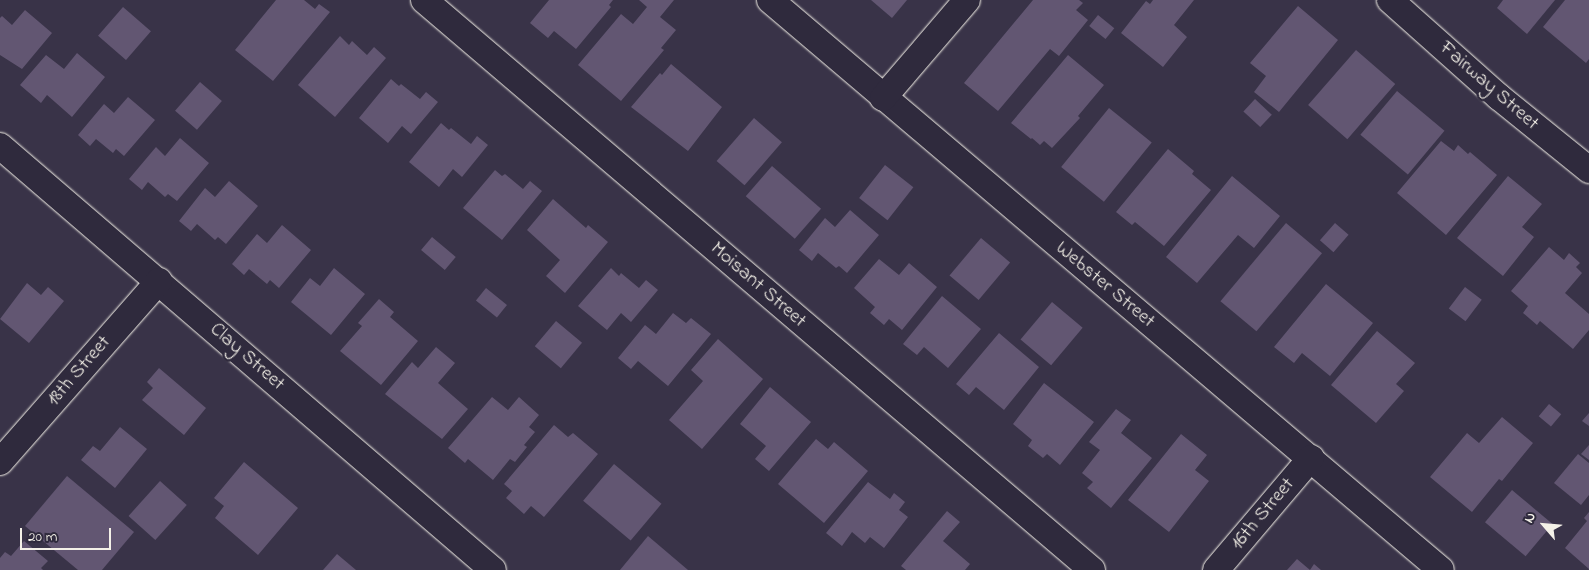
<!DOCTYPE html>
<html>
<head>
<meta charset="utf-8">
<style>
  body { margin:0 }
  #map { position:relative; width:1589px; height:570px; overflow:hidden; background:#393348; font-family:"Indie Flower",sans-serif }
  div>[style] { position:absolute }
  .building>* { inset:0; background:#625672; transform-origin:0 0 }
  .roads { filter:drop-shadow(0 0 1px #f4f1e8) drop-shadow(0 0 1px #f4f1e8) }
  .street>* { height:26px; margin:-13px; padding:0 13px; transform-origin:13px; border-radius:13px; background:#2f2a3d }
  span { translate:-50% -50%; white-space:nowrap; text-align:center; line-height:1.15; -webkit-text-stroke:5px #2f2a3d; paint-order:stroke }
  .street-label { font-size:20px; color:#f4f1e8 }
  .north { position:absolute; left:1519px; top:500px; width:50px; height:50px; -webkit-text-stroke:4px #2f2a3d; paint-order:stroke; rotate:297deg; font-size:14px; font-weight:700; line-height:20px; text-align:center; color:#f4f1e8 }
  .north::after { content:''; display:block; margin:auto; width:18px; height:22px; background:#f4f1e8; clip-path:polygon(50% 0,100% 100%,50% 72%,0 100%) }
  .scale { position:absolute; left:20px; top:528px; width:91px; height:22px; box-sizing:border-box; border:2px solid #f4f1e8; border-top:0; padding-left:6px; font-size:15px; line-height:18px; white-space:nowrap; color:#f4f1e8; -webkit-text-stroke:4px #2f2a3d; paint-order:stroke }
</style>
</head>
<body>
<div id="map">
  <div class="building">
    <i style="clip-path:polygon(276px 0,304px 0,315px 9px,319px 4px,330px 12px,273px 81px,235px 50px)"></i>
    <i style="clip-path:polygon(549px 0,613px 0,609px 5px,611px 7px,576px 49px,554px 31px,548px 38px,530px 23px)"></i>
    <i style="clip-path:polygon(639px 0,674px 0,660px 17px,676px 30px,661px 48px,664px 50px,621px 101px,578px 65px,621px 14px,633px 24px,647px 7px)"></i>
    <i style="clip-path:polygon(871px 0,907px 0,892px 18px)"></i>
    <i style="clip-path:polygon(1033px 0,1079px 0,1083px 3px,1076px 10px,1088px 20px,1059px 56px,1050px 49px,998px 111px,964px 83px)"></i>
    <i style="clip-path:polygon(1153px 0,1194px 0,1174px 25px,1187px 37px,1163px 67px,1121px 33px,1146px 1px,1150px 4px)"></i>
    <i style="clip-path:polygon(1503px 0,1555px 0,1527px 34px,1497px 8px)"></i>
    <i style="clip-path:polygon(1565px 0,1589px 0,1589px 59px,1586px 63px,1543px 27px)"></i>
    <i style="clip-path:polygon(1298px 6px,1338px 40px,1279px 112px,1254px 92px,1266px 76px,1250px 63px)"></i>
    <i style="left:123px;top:7px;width:37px;height:38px;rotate:41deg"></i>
    <i style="clip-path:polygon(25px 10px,52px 33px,22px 69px,0 55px,0 18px,2px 16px,12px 25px)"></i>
    <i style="left:1098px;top:15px;width:21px;height:14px;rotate:39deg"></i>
    <i style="clip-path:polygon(340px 36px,349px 45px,352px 41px,367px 55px,374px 47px,386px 58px,335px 117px,298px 85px)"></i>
    <i style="left:1356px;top:50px;width:52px;height:73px;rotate:41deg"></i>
    <i style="clip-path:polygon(77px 53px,105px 77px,72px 117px,47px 95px,41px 103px,20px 85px,46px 55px,64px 69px)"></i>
    <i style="clip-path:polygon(1068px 55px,1104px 85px,1078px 116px,1080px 118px,1052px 148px,1044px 141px,1040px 145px,1032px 138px,1031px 139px,1011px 123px)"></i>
    <i style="clip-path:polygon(671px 64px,722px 107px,688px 151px,631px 107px,660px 73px,662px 75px)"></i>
    <i style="clip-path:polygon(391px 79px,399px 86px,401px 84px,420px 99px,426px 92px,438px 102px,411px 134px,402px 126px,388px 143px,359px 118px)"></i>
    <i style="left:200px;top:82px;width:29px;height:38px;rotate:41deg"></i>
    <i style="left:1397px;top:91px;width:62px;height:57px;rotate:40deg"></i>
    <i style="clip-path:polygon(128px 97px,155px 120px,124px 156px,116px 149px,113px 153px,96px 139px,90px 146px,78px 135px,104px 104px,114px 113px)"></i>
    <i style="left:1255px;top:99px;width:23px;height:17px;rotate:43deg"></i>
    <i style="left:1109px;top:108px;width:55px;height:76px;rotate:39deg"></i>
    <i style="left:754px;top:118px;width:37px;height:57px;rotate:41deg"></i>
    <i style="clip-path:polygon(441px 123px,449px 130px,451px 128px,471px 144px,477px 136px,488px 145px,462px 177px,453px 169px,439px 187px,409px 162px)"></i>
    <i style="clip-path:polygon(180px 138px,209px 163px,177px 201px,168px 194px,165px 197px,148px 182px,142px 190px,129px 179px,156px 147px,165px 156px)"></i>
    <i style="clip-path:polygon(1441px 141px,1454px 151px,1458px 145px,1468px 154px,1470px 152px,1497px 175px,1446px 235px,1397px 193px)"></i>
    <i style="clip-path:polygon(1168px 149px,1194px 171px,1192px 174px,1211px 190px,1164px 246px,1135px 222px,1132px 225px,1116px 212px)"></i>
    <i style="left:885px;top:165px;width:36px;height:42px;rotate:38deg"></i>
    <i style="left:772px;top:166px;width:65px;height:40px;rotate:41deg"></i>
    <i style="clip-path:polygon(495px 170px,502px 176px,505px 174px,523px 189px,530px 181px,542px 191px,502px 240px,463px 208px)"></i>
    <i style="clip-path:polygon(1232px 176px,1280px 216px,1254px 248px,1238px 235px,1197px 283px,1166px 257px)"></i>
    <i style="clip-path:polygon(1508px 176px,1542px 204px,1522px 227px,1534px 237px,1503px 276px,1457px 238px)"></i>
    <i style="clip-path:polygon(229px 181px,258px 206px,226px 244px,218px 237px,215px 240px,197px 224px,191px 231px,179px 221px,205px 188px,215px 197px)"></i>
    <i style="clip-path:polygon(553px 199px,586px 228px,588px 225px,608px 242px,565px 293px,546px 276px,560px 260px,527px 230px)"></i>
    <i style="clip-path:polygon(850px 210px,879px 235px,847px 273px,839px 266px,836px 268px,818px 253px,812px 261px,799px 250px,825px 218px,835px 227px)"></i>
    <i style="left:1286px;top:223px;width:47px;height:102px;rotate:40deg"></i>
    <i style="left:1335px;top:223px;width:18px;height:23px;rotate:41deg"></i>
    <i style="clip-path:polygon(282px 225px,311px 250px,279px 288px,270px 280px,267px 284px,249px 269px,244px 275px,232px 264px,257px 234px,267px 243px)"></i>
    <i style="left:432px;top:237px;width:31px;height:17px;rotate:40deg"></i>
    <i style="left:981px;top:238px;width:38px;height:49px;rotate:40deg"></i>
    <i style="clip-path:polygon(1549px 247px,1564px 260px,1569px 253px,1580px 263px,1576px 267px,1582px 273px,1565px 293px,1589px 314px,1589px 330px,1573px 349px,1540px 321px,1537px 325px,1523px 313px,1528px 306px,1511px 291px)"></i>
    <i style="clip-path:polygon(879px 259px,899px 275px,909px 263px,937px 287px,902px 330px,889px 319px,884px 325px,870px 313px,875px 307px,854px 288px)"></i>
    <i style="clip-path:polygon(334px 268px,365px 294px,331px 335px,291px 302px,310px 278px,320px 286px)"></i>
    <i style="clip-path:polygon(611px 268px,619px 276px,621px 273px,639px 288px,646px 280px,658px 290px,631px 322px,621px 313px,607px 330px,578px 306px)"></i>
    <i style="clip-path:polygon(27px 283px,41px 295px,48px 287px,64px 301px,29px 343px,0 319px)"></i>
    <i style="clip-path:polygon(1326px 284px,1373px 323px,1330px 376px,1302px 353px,1294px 363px,1274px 347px)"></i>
    <i style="left:1465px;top:287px;width:21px;height:27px;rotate:37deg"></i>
    <i style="left:486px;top:288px;width:27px;height:16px;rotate:39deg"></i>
    <i style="clip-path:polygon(942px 296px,981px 329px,948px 368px,924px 347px,917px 355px,903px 344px)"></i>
    <i style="clip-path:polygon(379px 299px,394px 312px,390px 317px,418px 341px,381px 385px,340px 351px,362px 326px,358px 323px)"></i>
    <i style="left:1052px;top:302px;width:40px;height:49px;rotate:40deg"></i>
    <i style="clip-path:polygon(673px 313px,686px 323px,691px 318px,711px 334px,668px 386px,638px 361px,631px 369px,618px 358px,645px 325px,656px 334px)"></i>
    <i style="left:556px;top:321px;width:34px;height:33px;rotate:40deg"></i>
    <i style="clip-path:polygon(1377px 331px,1415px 363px,1396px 384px,1404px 391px,1376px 423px,1331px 385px)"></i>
    <i style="clip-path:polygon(999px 333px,1039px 367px,1004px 410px,976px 387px,969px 395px,956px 384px)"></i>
    <i style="clip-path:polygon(718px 339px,763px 379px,702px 449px,669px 420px,703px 381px,691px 370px)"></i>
    <i style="clip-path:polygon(436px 347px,455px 363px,438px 383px,468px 409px,442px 439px,385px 394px,412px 362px,418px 368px)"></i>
    <i style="clip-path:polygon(159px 368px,206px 408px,184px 435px,142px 400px,153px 388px,147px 382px)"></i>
    <i style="clip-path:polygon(1044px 383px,1094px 422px,1060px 465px,1047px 454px,1043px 458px,1028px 446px,1032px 440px,1013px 424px)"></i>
    <i style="clip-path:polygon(770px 387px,811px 422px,769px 471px,755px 459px,766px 446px,740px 424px)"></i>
    <i style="clip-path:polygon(492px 397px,508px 410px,519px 397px,539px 415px,529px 427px,535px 432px,524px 445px,527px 447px,515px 462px,510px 459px,493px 480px,468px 459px,465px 463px,448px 448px)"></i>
    <i style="left:1549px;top:404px;width:16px;height:16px;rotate:40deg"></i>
    <i style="clip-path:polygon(1116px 409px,1131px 420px,1121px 433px,1152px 458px,1111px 508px,1087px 488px,1093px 482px,1082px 473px,1100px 450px,1089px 442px)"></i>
    <i style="clip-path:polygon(1589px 413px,1589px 426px,1582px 421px)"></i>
    <i style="clip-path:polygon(1502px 417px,1533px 443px,1502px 481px,1499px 479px,1472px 512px,1430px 477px,1467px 433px,1479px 443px)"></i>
    <i style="clip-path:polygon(554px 425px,568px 437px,573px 433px,598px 454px,544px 517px,531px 506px,524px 514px,506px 498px,512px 491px,504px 484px)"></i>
    <i style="clip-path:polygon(120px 427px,147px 449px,115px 488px,81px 460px,93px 446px,100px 451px)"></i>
    <i style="clip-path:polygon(1181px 434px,1207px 455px,1195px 470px,1209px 481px,1169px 532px,1128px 500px)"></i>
    <i style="clip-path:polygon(816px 439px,828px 449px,834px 442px,868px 471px,824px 523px,778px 484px)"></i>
    <i style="clip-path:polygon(1589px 445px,1589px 460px,1581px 454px)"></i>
    <i style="clip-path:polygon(1578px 454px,1589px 463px,1589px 495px,1581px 505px,1554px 483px)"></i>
    <i style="clip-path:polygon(244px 462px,298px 508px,258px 555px,215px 518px,224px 506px,214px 498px)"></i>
    <i style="left:614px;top:464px;width:62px;height:48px;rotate:40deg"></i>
    <i style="clip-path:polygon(67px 476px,134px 532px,102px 570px,78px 570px,25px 526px)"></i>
    <i style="left:160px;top:481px;width:36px;height:47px;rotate:42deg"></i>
    <i style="clip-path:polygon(868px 482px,890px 499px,894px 493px,905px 502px,899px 510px,908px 517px,884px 548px,870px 537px,865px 543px,852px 532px,842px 546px,826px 533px)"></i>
    <i style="left:1512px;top:490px;width:53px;height:42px;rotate:40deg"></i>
    <i style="clip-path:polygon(947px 511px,960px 522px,943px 541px,970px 564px,965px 570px,906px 570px,901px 566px)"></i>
    <i style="clip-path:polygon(1589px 512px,1589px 569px,1565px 548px,1587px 521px,1584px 518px)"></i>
    <i style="clip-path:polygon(648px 536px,688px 570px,620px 570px)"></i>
    <i style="clip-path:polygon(24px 541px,48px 561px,41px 568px,43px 570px,0 570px,0 558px,5px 552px,11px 556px)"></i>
    <i style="clip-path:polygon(337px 554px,356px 570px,323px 570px)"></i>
    <i style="clip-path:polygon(1297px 559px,1310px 570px,1314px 564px,1321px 570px,1287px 570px)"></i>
  </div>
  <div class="roads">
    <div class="street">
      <i style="left:424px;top:0;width:878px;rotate:40.47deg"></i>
      <i style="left:770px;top:0;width:880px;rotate:40.35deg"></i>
      <i style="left:1390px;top:0;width:146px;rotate:41.7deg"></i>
      <i style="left:1499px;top:97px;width:116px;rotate:39deg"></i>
      <i style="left:883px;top:98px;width:129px;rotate:-49.4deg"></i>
      <i style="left:0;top:146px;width:650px;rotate:40.7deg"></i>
      <i style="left:0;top:462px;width:241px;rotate:-48.7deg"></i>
      <i style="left:1216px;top:570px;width:147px;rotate:-49.7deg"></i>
    </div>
  </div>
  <div class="street-label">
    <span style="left:1489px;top:86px;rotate:41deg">Fairway Street</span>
    <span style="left:758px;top:285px;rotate:41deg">Moisant Street</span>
    <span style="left:1105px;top:285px;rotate:40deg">Webster Street</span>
    <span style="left:247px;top:357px;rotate:41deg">Clay Street</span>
    <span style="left:79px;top:371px;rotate:-49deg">18th Street</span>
    <span style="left:1263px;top:514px;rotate:-50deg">16th Street</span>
  </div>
  <div class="north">N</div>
  <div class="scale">20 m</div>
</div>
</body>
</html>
